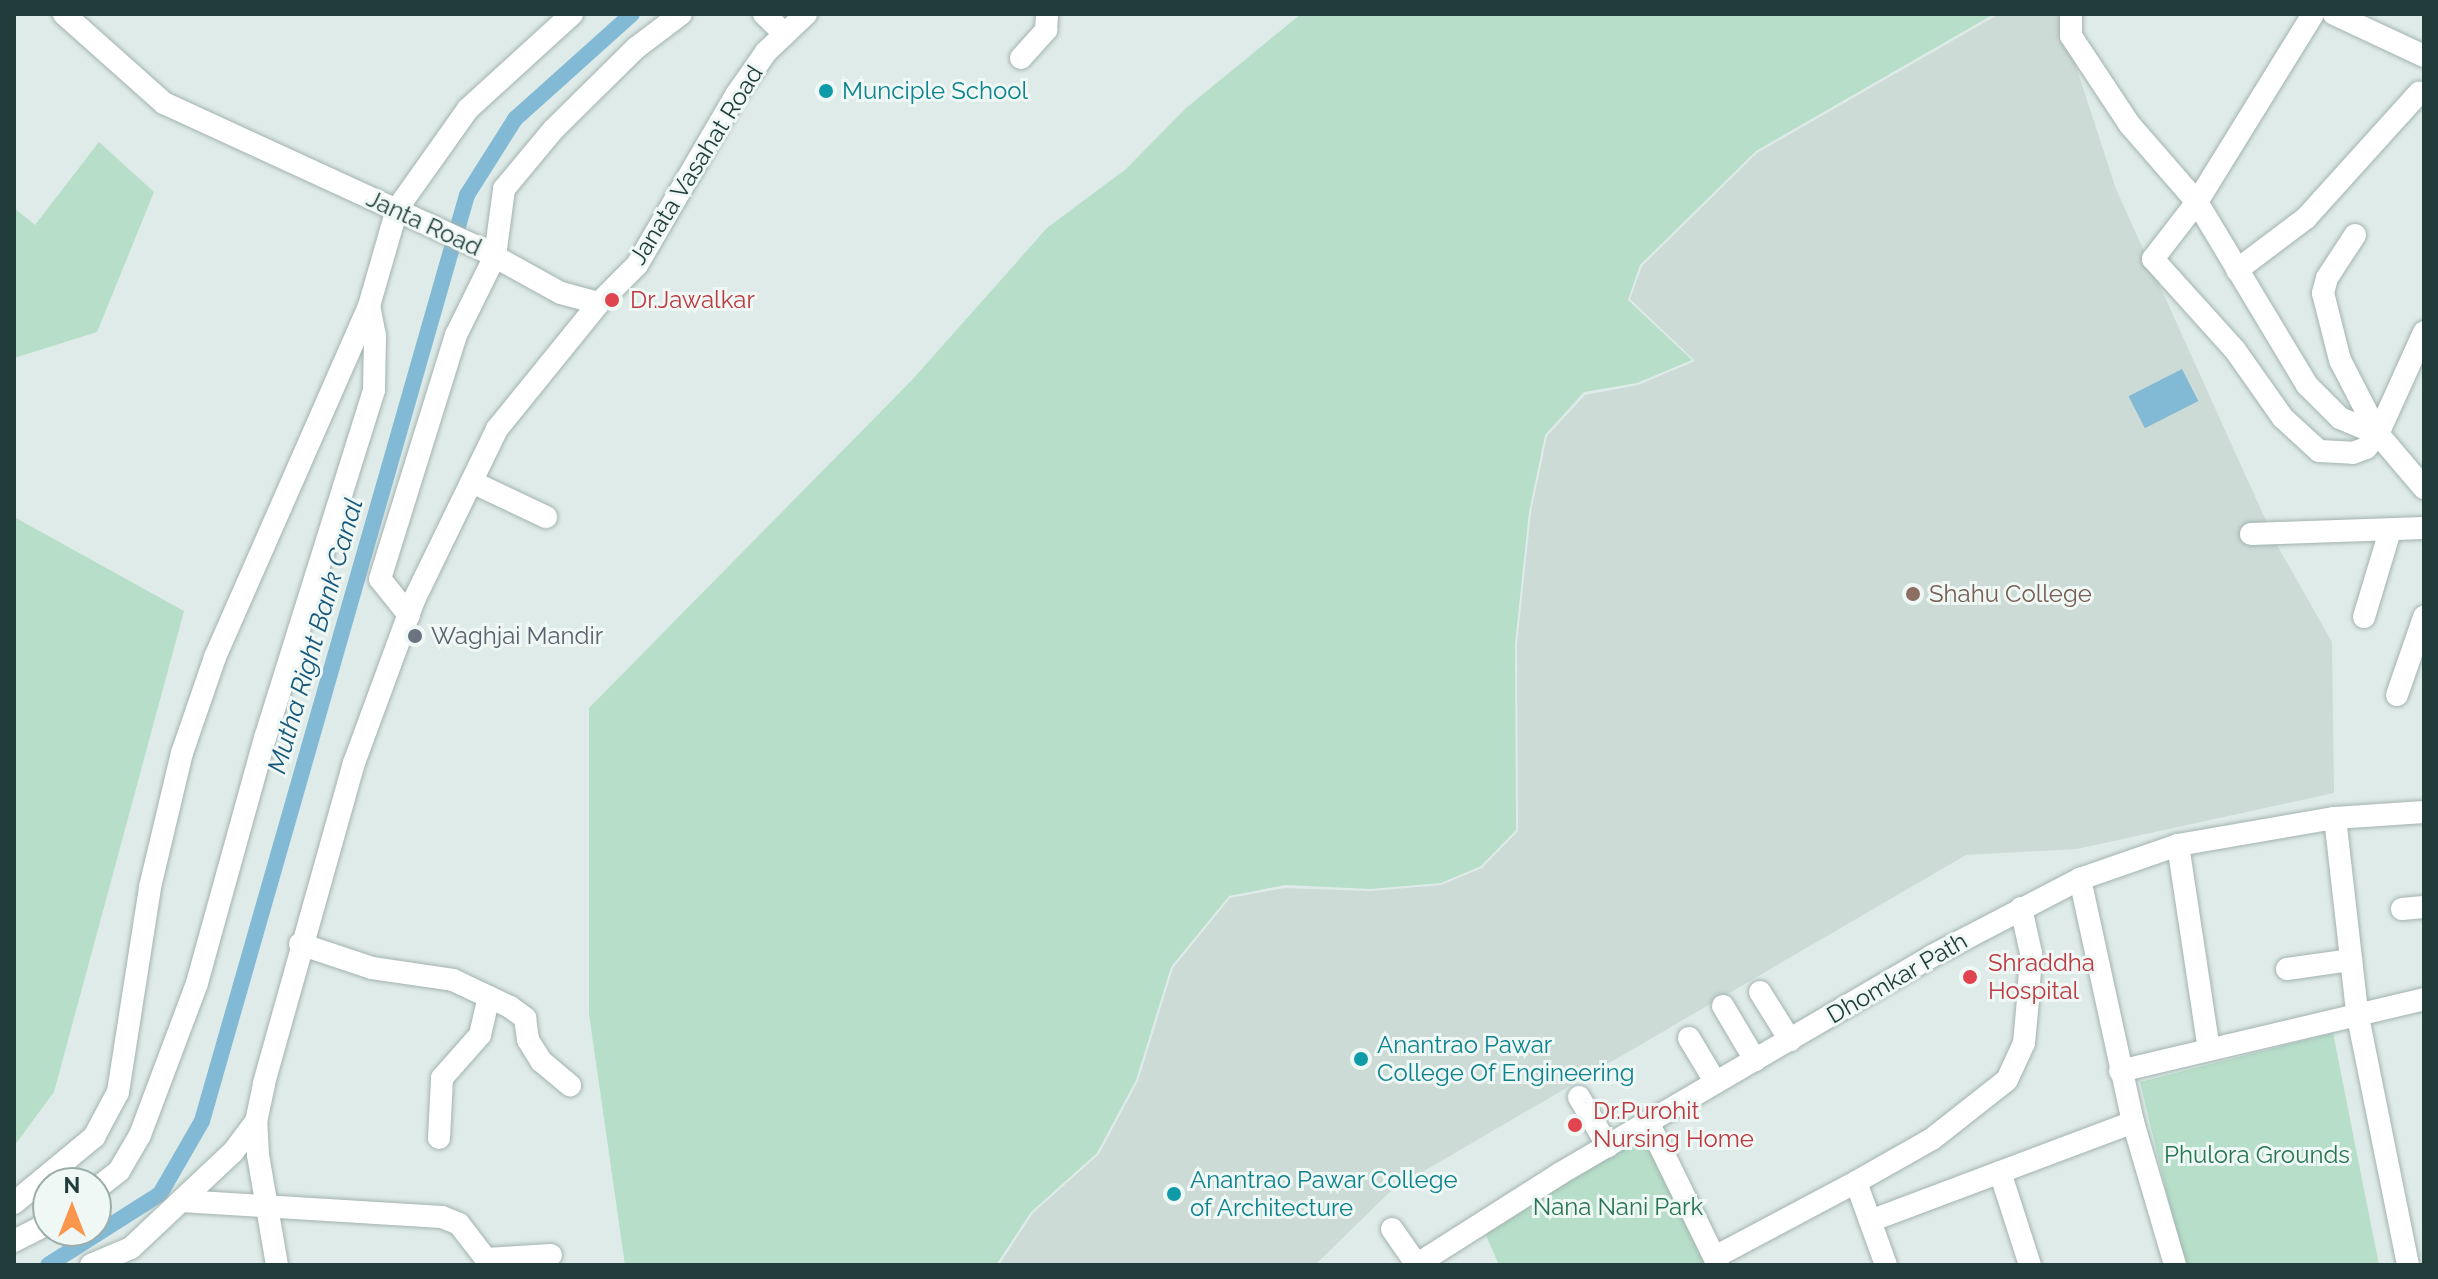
<!DOCTYPE html>
<html>
<head>
<meta charset="utf-8">
<style>
  body { margin:0 }
  #map { position:relative; width:2438px; height:1279px; overflow:hidden; background:#dfebe8; font-family:Raleway,sans-serif }
  div>[style] { position:absolute }
  .built>* { inset:0; background:#cddbd7 }
  .green>* { inset:0; background:#b6dec8 }
  .water>* { inset:0; background:#82b9d5; transform-origin:0 0 }
  .canal>* { height:16px; margin:-8px; padding:0 8px; transform-origin:8px; border-radius:8px; background:#82b9d5 }
  .roads { filter:drop-shadow(0 0 2px #a2b3b0) drop-shadow(0 0 2px #a2b3b0) }
  .minor>* { height:22px; margin:-11px; padding:0 11px; transform-origin:11px; border-radius:11px; background:#fff }
  .dots>* { width:22px; height:22px; translate:-50% -50%; box-sizing:border-box; border:4px solid #eff8f5; border-radius:50% }
  span { translate:-50% -50%; white-space:nowrap; text-align:center; line-height:1.15; -webkit-text-stroke:6px #eff8f5; paint-order:stroke }
  .culture-label { font-size:24px; color:#0d838f }
  .left { translate:0 -50%; text-align:left }
  .street-label { font-size:24px; color:#1f3c3a }
  .health-label { font-size:24px; color:#be3a42 }
  .education-label { font-size:24px; color:#785e54 }
  .worship-label { font-size:24px; color:#5b616d }
  .park-label { font-size:24px; color:#277553 }
  .water-label { font-size:26px; color:#16587b; font-style:italic }
  .frame { position:absolute; inset:0; border:16px solid #1f3c3a; pointer-events:none }
  .north { position:absolute; left:32px; top:1167px; width:80px; height:80px; box-sizing:border-box; background:#eff8f5; border:2px solid #9cadaa; border-radius:50%; rotate:0deg; font-size:22px; font-weight:700; line-height:32px; text-align:center; color:#1f3c3a }
  .north::after { content:''; display:block; margin:auto; width:28px; height:36px; background:#fb974d; clip-path:polygon(50% 0,100% 100%,50% 72%,0 100%) }
</style>
</head>
<body>
<div id="map">
  <div class="built">
    <i style="clip-path:polygon(1999px 14px,2059px 14px,2116px 189px,2277px 545px,2332px 642px,2334px 793px,2077px 849px,1966px 855px,1393px 1189px,1315px 1265px,999px 1265px,1033px 1213px,1099px 1154px,1138px 1081px,1173px 968px,1230px 898px,1285px 888px,1371px 891px,1441px 885px,1482px 868px,1518px 831px,1517px 644px,1531px 512px,1547px 436px,1585px 395px,1638px 385px,1695px 361px,1630px 299px,1642px 266px,1757px 153px)"></i>
  </div>
  <div class="green">
    <i style="clip-path:polygon(1301px 14px,1994px 14px,1756px 151px,1640px 265px,1628px 300px,1692px 360px,1637px 383px,1584px 392px,1545px 435px,1529px 512px,1515px 644px,1516px 830px,1481px 866px,1441px 883px,1371px 889px,1285px 885px,1229px 896px,1171px 967px,1136px 1080px,1097px 1153px,1031px 1212px,996px 1265px,625px 1265px,589px 1014px,589px 708px,912px 380px,1047px 228px,1126px 169px,1186px 108px)"></i>
    <i style="clip-path:polygon(99px 142px,154px 192px,97px 332px,14px 358px,14px 208px,35px 225px)"></i>
    <i style="clip-path:polygon(14px 517px,184px 611px,54px 1092px,14px 1146px)"></i>
    <i style="clip-path:polygon(2333px 1033px,2379px 1265px,2184px 1265px,2140px 1082px)"></i>
    <i style="clip-path:polygon(1648px 1122px,1705px 1265px,1499px 1265px,1481px 1224px)"></i>
  </div>
  <div class="water">
    <i style="left:2182px;top:369px;width:36px;height:60px;rotate:63deg"></i>
  </div>
  <div class="canal">
    <i style="left:48px;top:1265px;width:133px;rotate:-32.4deg"></i>
    <i style="left:160px;top:1194px;width:84px;rotate:-60.1deg"></i>
    <i style="left:202px;top:1121px;width:963px;rotate:-74.03deg"></i>
    <i style="left:467px;top:195px;width:90px;rotate:-57.7deg"></i>
    <i style="left:515px;top:119px;width:157px;rotate:-41.9deg"></i>
  </div>
  <div class="roads">
    <div class="minor">
      <i style="left:64px;top:14px;width:134px;rotate:41.7deg"></i>
      <i style="left:164px;top:103px;width:351px;rotate:24.7deg"></i>
      <i style="left:483px;top:250px;width:89px;rotate:28.9deg"></i>
      <i style="left:561px;top:293px;width:39px;rotate:15deg"></i>
      <i style="left:764px;top:14px;width:29px;rotate:44deg"></i>
      <i style="left:2071px;top:14px;width:22px;rotate:90deg"></i>
      <i style="left:2071px;top:36px;width:107px;rotate:56.5deg"></i>
      <i style="left:2130px;top:125px;width:102px;rotate:49deg"></i>
      <i style="left:2197px;top:202px;width:221px;rotate:-58.3deg"></i>
      <i style="left:2334px;top:14px;width:99px;rotate:25deg"></i>
      <i style="left:1021px;top:58px;width:38px;rotate:-48deg"></i>
      <i style="left:1046px;top:30px;width:16px;rotate:-86deg"></i>
      <i style="left:2355px;top:235px;width:51px;rotate:123.1deg"></i>
      <i style="left:2327px;top:278px;width:16px;rotate:105deg"></i>
      <i style="left:2323px;top:293px;width:69px;rotate:75.8deg"></i>
      <i style="left:2340px;top:360px;width:83px;rotate:62.8deg"></i>
      <i style="left:2378px;top:434px;width:71px;rotate:49.6deg"></i>
      <i style="left:2237px;top:270px;width:86px;rotate:-37deg"></i>
      <i style="left:2306px;top:218px;width:169px;rotate:-47.9deg"></i>
      <i style="left:2378px;top:434px;width:41px;rotate:-157.2deg"></i>
      <i style="left:2340px;top:418px;width:47px;rotate:-135deg"></i>
      <i style="left:2307px;top:385px;width:214px;rotate:-121deg"></i>
      <i style="left:2197px;top:202px;width:72px;rotate:127.7deg"></i>
      <i style="left:2153px;top:259px;width:122px;rotate:48deg"></i>
      <i style="left:2235px;top:350px;width:83px;rotate:54.8deg"></i>
      <i style="left:2283px;top:418px;width:49px;rotate:42.5deg"></i>
      <i style="left:2319px;top:451px;width:34px;rotate:3deg"></i>
      <i style="left:2353px;top:453px;width:14px;rotate:-21deg"></i>
      <i style="left:2366px;top:448px;width:18px;rotate:-49deg"></i>
      <i style="left:2378px;top:434px;width:112px;rotate:-65.7deg"></i>
      <i style="left:472px;top:482px;width:82px;rotate:25.3deg"></i>
      <i style="left:2251px;top:534px;width:173px;rotate:-2deg"></i>
      <i style="left:409px;top:615px;width:46px;rotate:-128.9deg"></i>
      <i style="left:380px;top:579px;width:256px;rotate:-72.7deg"></i>
      <i style="left:456px;top:335px;width:88px;rotate:-63.7deg"></i>
      <i style="left:495px;top:256px;width:68px;rotate:-82.3deg"></i>
      <i style="left:504px;top:189px;width:77px;rotate:-50.3deg"></i>
      <i style="left:553px;top:130px;width:117px;rotate:-44.7deg"></i>
      <i style="left:636px;top:48px;width:56px;rotate:-37.1deg"></i>
      <i style="left:2364px;top:617px;width:90px;rotate:-73.2deg"></i>
      <i style="left:2397px;top:695px;width:83px;rotate:-70.9deg"></i>
      <i style="left:2335px;top:818px;width:195px;rotate:83.5deg"></i>
      <i style="left:2357px;top:1012px;width:258px;rotate:78.6deg"></i>
      <i style="left:2178px;top:845px;width:206px;rotate:81.4deg"></i>
      <i style="left:2080px;top:879px;width:249px;rotate:77.7deg"></i>
      <i style="left:2133px;top:1122px;width:149px;rotate:73.6deg"></i>
      <i style="left:2402px;top:909px;width:22px;rotate:-5deg"></i>
      <i style="left:300px;top:944px;width:76px;rotate:18.4deg"></i>
      <i style="left:372px;top:968px;width:82px;rotate:8.4deg"></i>
      <i style="left:453px;top:980px;width:63px;rotate:25.3deg"></i>
      <i style="left:510px;top:1007px;width:19px;rotate:36deg"></i>
      <i style="left:525px;top:1018px;width:22px;rotate:82deg"></i>
      <i style="left:528px;top:1040px;width:25px;rotate:58deg"></i>
      <i style="left:541px;top:1061px;width:38px;rotate:40deg"></i>
      <i style="left:2287px;top:969px;width:65px;rotate:-8deg"></i>
      <i style="left:1760px;top:992px;width:57px;rotate:58deg"></i>
      <i style="left:1723px;top:1006px;width:63px;rotate:59.3deg"></i>
      <i style="left:1689px;top:1038px;width:52px;rotate:59deg"></i>
      <i style="left:2120px;top:1071px;width:312px;rotate:-13.3deg"></i>
      <i style="left:1579px;top:1097px;width:57px;rotate:59.4deg"></i>
      <i style="left:1648px;top:1122px;width:159px;rotate:63.9deg"></i>
      <i style="left:439px;top:1138px;width:60px;rotate:-87.1deg"></i>
      <i style="left:442px;top:1078px;width:57px;rotate:-48.5deg"></i>
      <i style="left:480px;top:1035px;width:39px;rotate:-77deg"></i>
      <i style="left:2000px;top:1172px;width:98px;rotate:72.1deg"></i>
      <i style="left:96px;top:1189px;width:29px;rotate:-38deg"></i>
      <i style="left:119px;top:1171px;width:42px;rotate:-59.7deg"></i>
      <i style="left:140px;top:1135px;width:162px;rotate:-69.4deg"></i>
      <i style="left:197px;top:983px;width:254px;rotate:-74.5deg"></i>
      <i style="left:265px;top:738px;width:365px;rotate:-72.6deg"></i>
      <i style="left:374px;top:390px;width:54px;rotate:-88.9deg"></i>
      <i style="left:375px;top:336px;width:31px;rotate:-101deg"></i>
      <i style="left:181px;top:1201px;width:261px;rotate:3.5deg"></i>
      <i style="left:442px;top:1217px;width:18px;rotate:22deg"></i>
      <i style="left:459px;top:1224px;width:44px;rotate:52.4deg"></i>
      <i style="left:486px;top:1259px;width:65px;rotate:-3.5deg"></i>
      <i style="left:14px;top:1203px;width:104px;rotate:-39.5deg"></i>
      <i style="left:94px;top:1137px;width:51px;rotate:-61.9deg"></i>
      <i style="left:118px;top:1092px;width:207px;rotate:-81.1deg"></i>
      <i style="left:150px;top:887px;width:138px;rotate:-76.6deg"></i>
      <i style="left:182px;top:753px;width:102px;rotate:-71deg"></i>
      <i style="left:215px;top:657px;width:383px;rotate:-66.3deg"></i>
      <i style="left:369px;top:306px;width:101px;rotate:-73.9deg"></i>
      <i style="left:397px;top:209px;width:123px;rotate:-54.6deg"></i>
      <i style="left:468px;top:109px;width:141px;rotate:-42.4deg"></i>
      <i style="left:1870px;top:1221px;width:281px;rotate:-20.6deg"></i>
      <i style="left:1392px;top:1229px;width:44px;rotate:55.2deg"></i>
      <i style="left:14px;top:1241px;width:38px;rotate:-27deg"></i>
      <i style="left:1715px;top:1257px;width:160px;rotate:-28deg"></i>
      <i style="left:91px;top:1265px;width:43px;rotate:-23deg"></i>
      <i style="left:131px;top:1248px;width:140px;rotate:-43.3deg"></i>
      <i style="left:233px;top:1152px;width:38px;rotate:-53deg"></i>
      <i style="left:277px;top:1265px;width:112px;rotate:-99.8deg"></i>
      <i style="left:258px;top:1155px;width:33px;rotate:-93deg"></i>
      <i style="left:256px;top:1122px;width:40px;rotate:-78deg"></i>
      <i style="left:264px;top:1083px;width:332px;rotate:-74.3deg"></i>
      <i style="left:354px;top:763px;width:174px;rotate:-69.8deg"></i>
      <i style="left:414px;top:600px;width:190px;rotate:-64.1deg"></i>
      <i style="left:497px;top:429px;width:162px;rotate:-51deg"></i>
      <i style="left:599px;top:303px;width:54px;rotate:-45deg"></i>
      <i style="left:637px;top:265px;width:197px;rotate:-59.8deg"></i>
      <i style="left:736px;top:95px;width:52px;rotate:-55.1deg"></i>
      <i style="left:766px;top:52px;width:55px;rotate:-43.5deg"></i>
      <i style="left:1416px;top:1265px;width:172px;rotate:-32.4deg"></i>
      <i style="left:1561px;top:1173px;width:430px;rotate:-30.3deg"></i>
      <i style="left:1932px;top:956px;width:167px;rotate:-27.5deg"></i>
      <i style="left:2080px;top:879px;width:104px;rotate:-19.1deg"></i>
      <i style="left:2178px;top:845px;width:159px;rotate:-9.8deg"></i>
      <i style="left:2335px;top:818px;width:89px;rotate:-3.9deg"></i>
      <i style="left:1886px;top:1265px;width:88px;rotate:-109.9deg"></i>
      <i style="left:1856px;top:1182px;width:87px;rotate:-29.5deg"></i>
      <i style="left:1932px;top:1139px;width:95px;rotate:-38.2deg"></i>
      <i style="left:2007px;top:1080px;width:41px;rotate:-65.3deg"></i>
      <i style="left:2024px;top:1043px;width:43px;rotate:-84.7deg"></i>
      <i style="left:2028px;top:1000px;width:47px;rotate:-86.3deg"></i>
      <i style="left:2031px;top:953px;width:46px;rotate:-102.5deg"></i>
    </div>
  </div>
  <div class="dots">
    <i style="left:826px;top:91px;background:#0f9aa8"></i>
    <i style="left:612px;top:300px;background:#e0444e"></i>
    <i style="left:1913px;top:594px;background:#8d6e63"></i>
    <i style="left:415px;top:636px;background:#6b7280"></i>
    <i style="left:1970px;top:977px;background:#e0444e"></i>
    <i style="left:1361px;top:1059px;background:#0f9aa8"></i>
    <i style="left:1575px;top:1125px;background:#e0444e"></i>
    <i style="left:1174px;top:1194px;background:#0f9aa8"></i>
  </div>
  <div class="culture-label">
    <span class="left" style="left:842px;top:91px">Munciple School</span>
    <span class="left" style="left:1377px;top:1059px">Anantrao Pawar<br>College Of Engineering</span>
    <span class="left" style="left:1190px;top:1194px">Anantrao Pawar College<br>of Architecture</span>
  </div>
  <div class="street-label">
    <span style="left:696px;top:165px;rotate:-58deg">Janata Vasahat Road</span>
    <span style="left:424px;top:223px;rotate:25deg">Janta Road</span>
    <span style="left:1897px;top:978px;rotate:-30deg">Dhomkar Path</span>
  </div>
  <div class="health-label">
    <span class="left" style="left:630px;top:300px">Dr.Jawalkar</span>
    <span class="left" style="left:1988px;top:977px">Shraddha<br>Hospital</span>
    <span class="left" style="left:1593px;top:1125px">Dr.Purohit<br>Nursing Home</span>
  </div>
  <div class="education-label">
    <span class="left" style="left:1929px;top:594px">Shahu College</span>
  </div>
  <div class="worship-label">
    <span class="left" style="left:431px;top:636px">Waghjai Mandir</span>
  </div>
  <div class="park-label">
    <span style="left:2257px;top:1155px">Phulora Grounds</span>
    <span style="left:1618px;top:1207px">Nana Nani Park</span>
  </div>
  <div class="water-label">
    <span style="left:316px;top:636px;rotate:-74deg">Mutha Right Bank Canal</span>
  </div>
  <div class="frame"></div>
  <div class="north">N</div>
</div>
</body>
</html>
